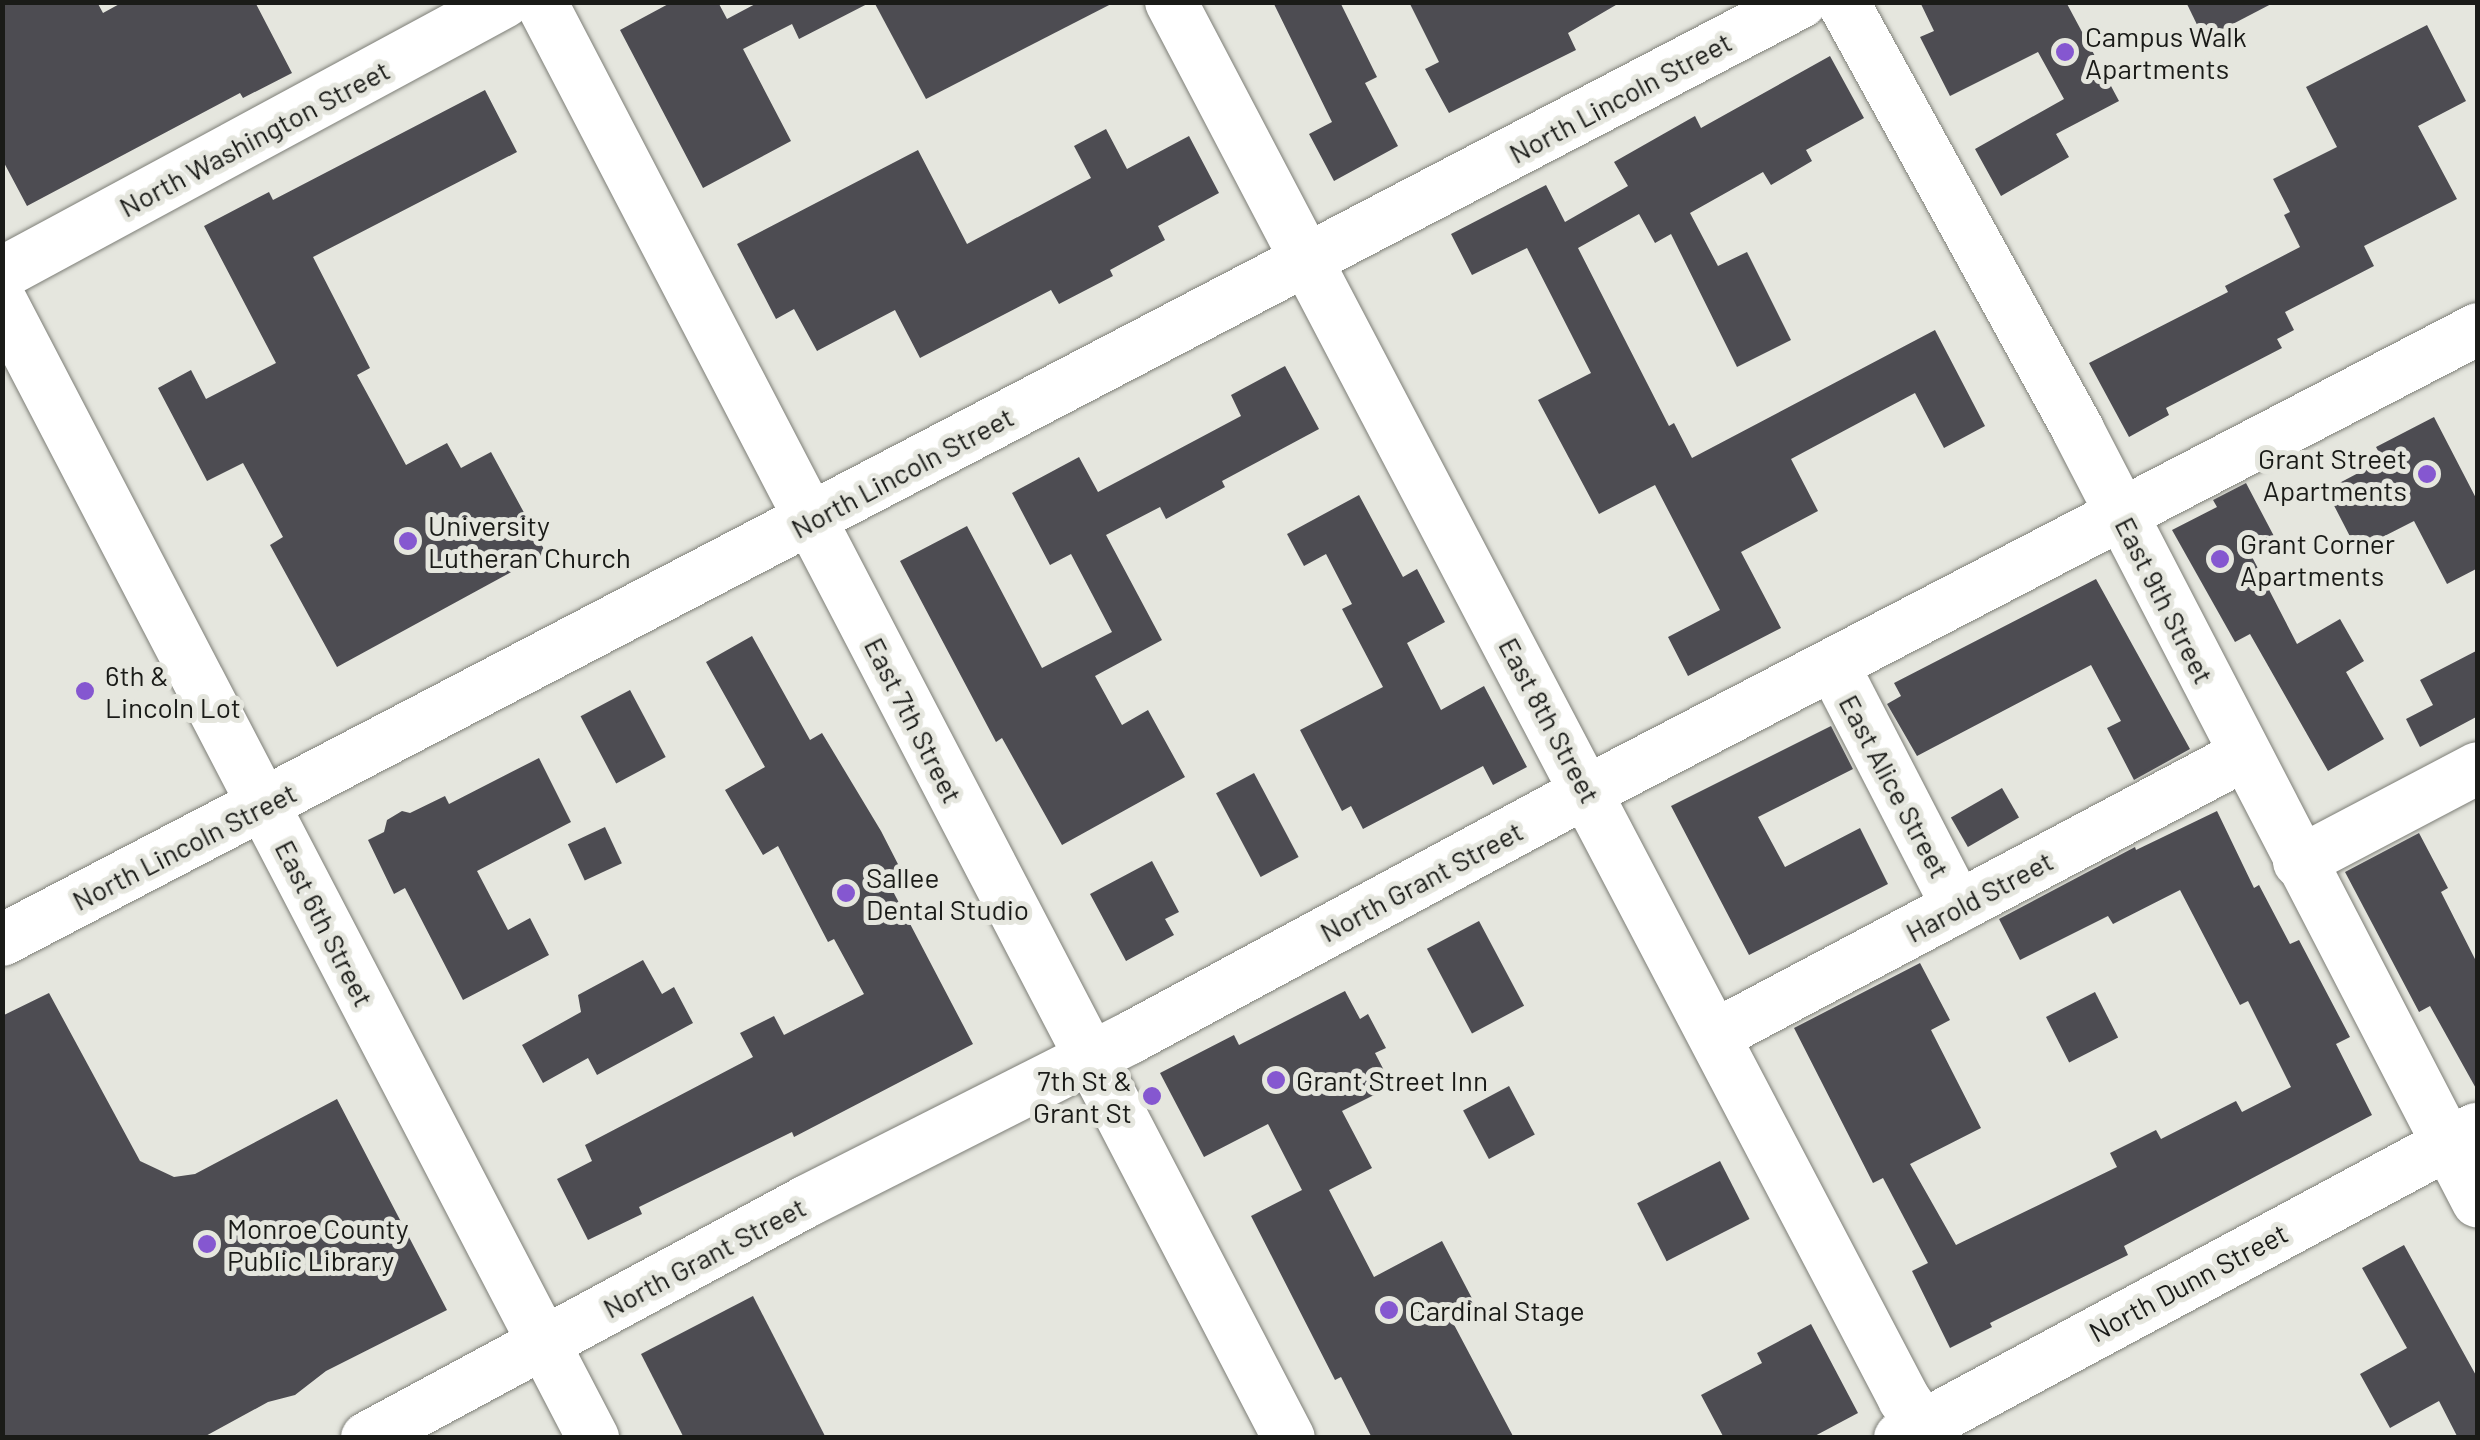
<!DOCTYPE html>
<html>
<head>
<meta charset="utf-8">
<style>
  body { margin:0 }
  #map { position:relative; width:2480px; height:1440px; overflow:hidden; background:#e5e6de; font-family:Barlow,sans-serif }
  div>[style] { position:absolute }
  .building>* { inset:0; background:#4d4c52; transform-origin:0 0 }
  .roads { filter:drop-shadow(0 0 2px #7d7e77) drop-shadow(0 0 2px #7d7e77) }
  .minor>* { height:52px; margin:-26px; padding:0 26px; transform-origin:26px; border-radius:26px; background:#fff }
  .dots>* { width:28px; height:28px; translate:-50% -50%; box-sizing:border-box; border:5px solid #e5e6de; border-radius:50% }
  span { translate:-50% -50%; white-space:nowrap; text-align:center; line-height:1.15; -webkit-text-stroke:10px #e5e6de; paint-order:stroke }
  .poi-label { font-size:28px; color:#1a1b18 }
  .left { translate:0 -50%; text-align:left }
  .right { translate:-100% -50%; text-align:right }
  .street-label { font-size:28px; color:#1a1b18 }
  .frame { position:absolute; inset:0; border:5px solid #1a1b18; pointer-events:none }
</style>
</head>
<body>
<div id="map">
  <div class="building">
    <i style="clip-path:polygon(2px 2px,97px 2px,103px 13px,123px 2px,255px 2px,292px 73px,243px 98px,240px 93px,27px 206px,2px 159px)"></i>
    <i style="clip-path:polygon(672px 2px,718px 2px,727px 19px,759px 2px,871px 2px,799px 39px,792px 24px,743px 49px,791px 141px,703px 188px,620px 30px)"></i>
    <i style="clip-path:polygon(874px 2px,1115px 2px,926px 99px)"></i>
    <i style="clip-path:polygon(1273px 2px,1340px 2px,1377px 77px,1365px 83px,1398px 146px,1334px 181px,1309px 134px,1332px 122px)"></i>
    <i style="clip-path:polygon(1409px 2px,1621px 2px,1568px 33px,1576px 50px,1449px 113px,1425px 69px,1439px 62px)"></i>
    <i style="clip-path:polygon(1920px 2px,2066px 2px,2119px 101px,2056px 134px,2069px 157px,2001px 196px,1975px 149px,2064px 99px,2038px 52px,1950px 96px,1920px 37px,1934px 31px)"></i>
    <i style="clip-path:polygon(2186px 2px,2275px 2px,2204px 39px)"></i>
    <i style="clip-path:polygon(2427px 25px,2466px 101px,2418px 126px,2457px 199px,2364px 246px,2374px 266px,2285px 312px,2294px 330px,2277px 339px,2282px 348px,2166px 408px,2169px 415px,2129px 437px,2089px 363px,2228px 292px,2225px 286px,2300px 247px,2284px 215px,2290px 212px,2273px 179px,2337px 147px,2306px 87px)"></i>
    <i style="clip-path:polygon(1830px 56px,1864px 118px,1806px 150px,1812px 161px,1771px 185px,1763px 172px,1690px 213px,1718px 266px,1747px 252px,1791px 340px,1737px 367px,1671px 234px,1655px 243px,1639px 214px,1578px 248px,1669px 426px,1674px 423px,1692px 458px,1935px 330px,1985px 426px,1944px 448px,1915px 393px,1791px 459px,1818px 511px,1741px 552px,1781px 628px,1688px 676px,1668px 637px,1720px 610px,1655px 485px,1599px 514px,1538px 400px,1591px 373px,1527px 248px,1472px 275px,1451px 234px,1546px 185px,1565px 222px,1628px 186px,1614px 162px,1695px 116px,1701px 128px)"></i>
    <i style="clip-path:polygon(485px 90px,517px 152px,313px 257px,370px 368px,357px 375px,406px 465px,447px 443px,461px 468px,491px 452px,546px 553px,337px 667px,270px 545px,283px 537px,243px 463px,207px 481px,158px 388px,191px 370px,206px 399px,276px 363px,204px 226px,269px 192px,273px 200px)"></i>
    <i style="clip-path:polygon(1106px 129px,1127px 169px,1189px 136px,1219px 193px,1158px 226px,1165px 240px,1110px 270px,1113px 276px,1059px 304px,1051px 290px,920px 358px,895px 310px,817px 351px,794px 309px,776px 319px,737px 244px,918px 150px,967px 244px,1091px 178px,1074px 146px)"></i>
    <i style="clip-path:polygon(1285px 366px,1319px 429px,1222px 481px,1225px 487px,1166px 519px,1160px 507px,1106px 535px,1162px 640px,1095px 676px,1122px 725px,1148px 710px,1185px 777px,1062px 845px,1002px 738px,996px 742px,900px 561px,967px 526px,1042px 668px,1112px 632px,1071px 554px,1050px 565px,1012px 493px,1079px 457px,1098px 492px,1241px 416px,1231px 395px)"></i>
    <i style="clip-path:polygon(2434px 417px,2478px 502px,2478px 568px,2447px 584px,2414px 521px,2357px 550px,2326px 490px,2383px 460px,2376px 447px)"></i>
    <i style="clip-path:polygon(2246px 483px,2276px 540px,2250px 553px,2297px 644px,2340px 619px,2364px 661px,2346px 672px,2384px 739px,2328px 771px,2250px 634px,2235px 642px,2172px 530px,2217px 507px,2213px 500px)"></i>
    <i style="clip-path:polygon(1359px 495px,1403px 577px,1417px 569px,1445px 622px,1407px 643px,1441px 710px,1484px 686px,1527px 767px,1493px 785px,1483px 766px,1363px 829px,1351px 806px,1342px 811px,1300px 730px,1383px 687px,1342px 609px,1352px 604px,1326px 554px,1304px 566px,1287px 534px)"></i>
    <i style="clip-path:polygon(2096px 579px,2190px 749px,2134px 780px,2107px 728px,2121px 721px,2091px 665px,1917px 756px,1887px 704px,1901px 696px,1894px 683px)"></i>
    <i style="clip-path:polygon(752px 636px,810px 740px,822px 733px,881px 831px,901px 870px,886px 878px,973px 1044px,794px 1137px,792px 1132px,639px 1207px,642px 1214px,588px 1240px,557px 1179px,592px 1161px,585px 1145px,753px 1057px,740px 1033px,774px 1016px,784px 1035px,864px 994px,834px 939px,828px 942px,778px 846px,763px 855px,725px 790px,765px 767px,706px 662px)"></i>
    <i style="clip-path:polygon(2478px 650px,2478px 716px,2420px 747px,2406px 719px,2433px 705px,2420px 680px)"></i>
    <i style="left:630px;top:690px;width:76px;height:56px;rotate:62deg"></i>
    <i style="clip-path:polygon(1831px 726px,1853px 769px,1758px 817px,1785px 867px,1860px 828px,1888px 884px,1749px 955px,1671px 806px)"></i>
    <i style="clip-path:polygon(539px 758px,571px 822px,477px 871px,508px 930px,530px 918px,549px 955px,463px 1000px,405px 888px,394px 894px,368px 840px,384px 832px,387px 820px,402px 811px,410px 813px,445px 796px,449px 804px)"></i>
    <i style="left:1254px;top:773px;width:95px;height:43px;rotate:62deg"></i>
    <i style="left:2002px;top:788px;width:34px;height:59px;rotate:60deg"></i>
    <i style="clip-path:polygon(2217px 811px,2254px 888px,2259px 885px,2290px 944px,2299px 940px,2350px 1037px,2336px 1044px,2372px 1115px,2124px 1246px,2128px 1255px,1990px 1323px,1992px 1327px,1950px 1348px,1912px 1271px,1928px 1263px,1883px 1178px,1873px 1183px,1794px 1028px,1920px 963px,1950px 1020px,1931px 1030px,1981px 1128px,1910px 1164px,1956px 1245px,2117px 1167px,2110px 1153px,2156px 1130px,2161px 1139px,2236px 1101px,2242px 1112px,2291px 1087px,2248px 1001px,2240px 1005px,2180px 890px,2113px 924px,2108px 916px,2020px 960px,1999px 919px,2135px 847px,2136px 850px)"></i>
    <i style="left:605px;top:827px;width:40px;height:41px;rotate:65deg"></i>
    <i style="clip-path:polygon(2419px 833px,2448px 888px,2441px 892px,2478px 965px,2478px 1092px,2430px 1006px,2419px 1012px,2345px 872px)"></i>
    <i style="clip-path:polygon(1152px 861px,1179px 912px,1165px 919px,1174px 935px,1126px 961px,1090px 894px)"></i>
    <i style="left:1479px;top:921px;width:96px;height:59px;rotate:62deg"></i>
    <i style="clip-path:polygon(643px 960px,662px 994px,674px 987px,693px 1023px,597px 1075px,588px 1058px,543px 1083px,522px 1045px,581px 1012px,578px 995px)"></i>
    <i style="clip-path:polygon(1345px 991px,1360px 1019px,1368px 1014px,1386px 1048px,1375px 1053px,1392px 1086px,1342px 1111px,1372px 1168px,1329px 1190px,1374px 1277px,1442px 1241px,1476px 1306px,1451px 1319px,1514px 1438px,1372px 1438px,1341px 1377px,1335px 1380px,1251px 1216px,1302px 1190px,1268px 1124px,1204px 1157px,1160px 1073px,1234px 1035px,1239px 1045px)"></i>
    <i style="left:2095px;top:992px;width:51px;height:55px;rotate:63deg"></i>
    <i style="clip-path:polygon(49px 993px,140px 1161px,174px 1177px,195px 1174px,337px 1099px,447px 1310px,326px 1371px,295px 1395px,268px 1402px,202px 1438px,2px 1438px,2px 1016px)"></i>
    <i style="left:1509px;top:1086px;width:55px;height:52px;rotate:62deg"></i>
    <i style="left:1720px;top:1161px;width:65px;height:93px;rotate:63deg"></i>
    <i style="clip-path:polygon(2404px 1245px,2478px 1379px,2478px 1438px,2458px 1438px,2439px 1401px,2390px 1428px,2360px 1374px,2407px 1348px,2362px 1268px)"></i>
    <i style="clip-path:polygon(753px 1296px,826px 1438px,684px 1438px,641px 1354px)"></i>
    <i style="clip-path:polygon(1811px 1324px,1858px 1413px,1811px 1438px,1724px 1438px,1701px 1395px,1762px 1363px,1757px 1353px)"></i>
  </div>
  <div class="roads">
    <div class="minor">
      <i style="left:541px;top:2px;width:1619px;rotate:62.49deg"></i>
      <i style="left:1171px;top:2px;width:1578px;rotate:62.31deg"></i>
      <i style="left:1904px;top:1399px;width:47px;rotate:55.3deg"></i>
      <i style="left:1843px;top:2px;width:488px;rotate:61.2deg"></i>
      <i style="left:2078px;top:430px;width:869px;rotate:62.61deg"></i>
      <i style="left:2px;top:273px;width:570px;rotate:-28.36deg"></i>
      <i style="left:2px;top:303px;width:1280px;rotate:62.49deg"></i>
      <i style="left:1833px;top:665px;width:272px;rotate:62.7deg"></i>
      <i style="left:2299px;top:862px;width:202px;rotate:-27.7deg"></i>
      <i style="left:2px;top:940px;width:2029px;rotate:-27.54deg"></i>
      <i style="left:1714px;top:1036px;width:600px;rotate:-27.93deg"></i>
      <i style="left:367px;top:1438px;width:500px;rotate:-28.3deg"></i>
      <i style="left:807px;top:1201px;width:360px;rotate:-26.8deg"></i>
      <i style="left:1128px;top:1039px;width:523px;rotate:-28.33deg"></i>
      <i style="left:1588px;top:791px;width:1003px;rotate:-27.43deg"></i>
      <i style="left:1900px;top:1438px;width:654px;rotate:-28.21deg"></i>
    </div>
  </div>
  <div class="dots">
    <i style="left:2065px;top:52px;background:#8557d0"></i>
    <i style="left:2427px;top:474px;background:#8557d0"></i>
    <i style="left:408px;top:541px;background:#8557d0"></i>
    <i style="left:2220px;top:559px;background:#8557d0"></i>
    <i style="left:85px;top:691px;background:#8557d0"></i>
    <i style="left:846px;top:893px;background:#8557d0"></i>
    <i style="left:1276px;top:1080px;background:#8557d0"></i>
    <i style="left:1152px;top:1096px;background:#8557d0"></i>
    <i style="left:207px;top:1244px;background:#8557d0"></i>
    <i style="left:1389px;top:1310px;background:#8557d0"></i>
  </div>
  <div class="poi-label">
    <span class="left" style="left:2085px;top:52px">Campus Walk<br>Apartments</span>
    <span class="right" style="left:2407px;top:474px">Grant Street<br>Apartments</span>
    <span class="left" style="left:428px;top:541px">University<br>Lutheran Church</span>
    <span class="left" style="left:2240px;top:559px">Grant Corner<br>Apartments</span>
    <span class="left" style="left:105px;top:691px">6th &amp;<br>Lincoln Lot</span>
    <span class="left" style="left:866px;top:893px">Sallee<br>Dental Studio</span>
    <span class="right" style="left:1132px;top:1096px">7th St &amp;<br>Grant St</span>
    <span class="left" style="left:1296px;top:1080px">Grant Street Inn</span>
    <span class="left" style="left:227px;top:1244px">Monroe County<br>Public Library</span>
    <span class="left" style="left:1409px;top:1310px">Cardinal Stage</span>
  </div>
  <div class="street-label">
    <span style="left:1620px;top:97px;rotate:-28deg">North Lincoln Street</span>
    <span style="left:254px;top:138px;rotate:-28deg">North Washington Street</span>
    <span style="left:902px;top:472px;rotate:-28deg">North Lincoln Street</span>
    <span style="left:2165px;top:600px;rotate:63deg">East 9th Street</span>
    <span style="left:914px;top:720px;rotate:63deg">East 7th Street</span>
    <span style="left:1550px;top:720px;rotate:62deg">East 8th Street</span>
    <span style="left:1895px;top:786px;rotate:62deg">East Alice Street</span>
    <span style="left:184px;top:846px;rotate:-27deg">North Lincoln Street</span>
    <span style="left:1421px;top:881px;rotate:-28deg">North Grant Street</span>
    <span style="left:1979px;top:896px;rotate:-28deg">Harold Street</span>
    <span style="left:325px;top:923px;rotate:63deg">East 6th Street</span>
    <span style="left:704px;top:1257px;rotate:-28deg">North Grant Street</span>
    <span style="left:2188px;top:1282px;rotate:-28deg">North Dunn Street</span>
  </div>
  <div class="frame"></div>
</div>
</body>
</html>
